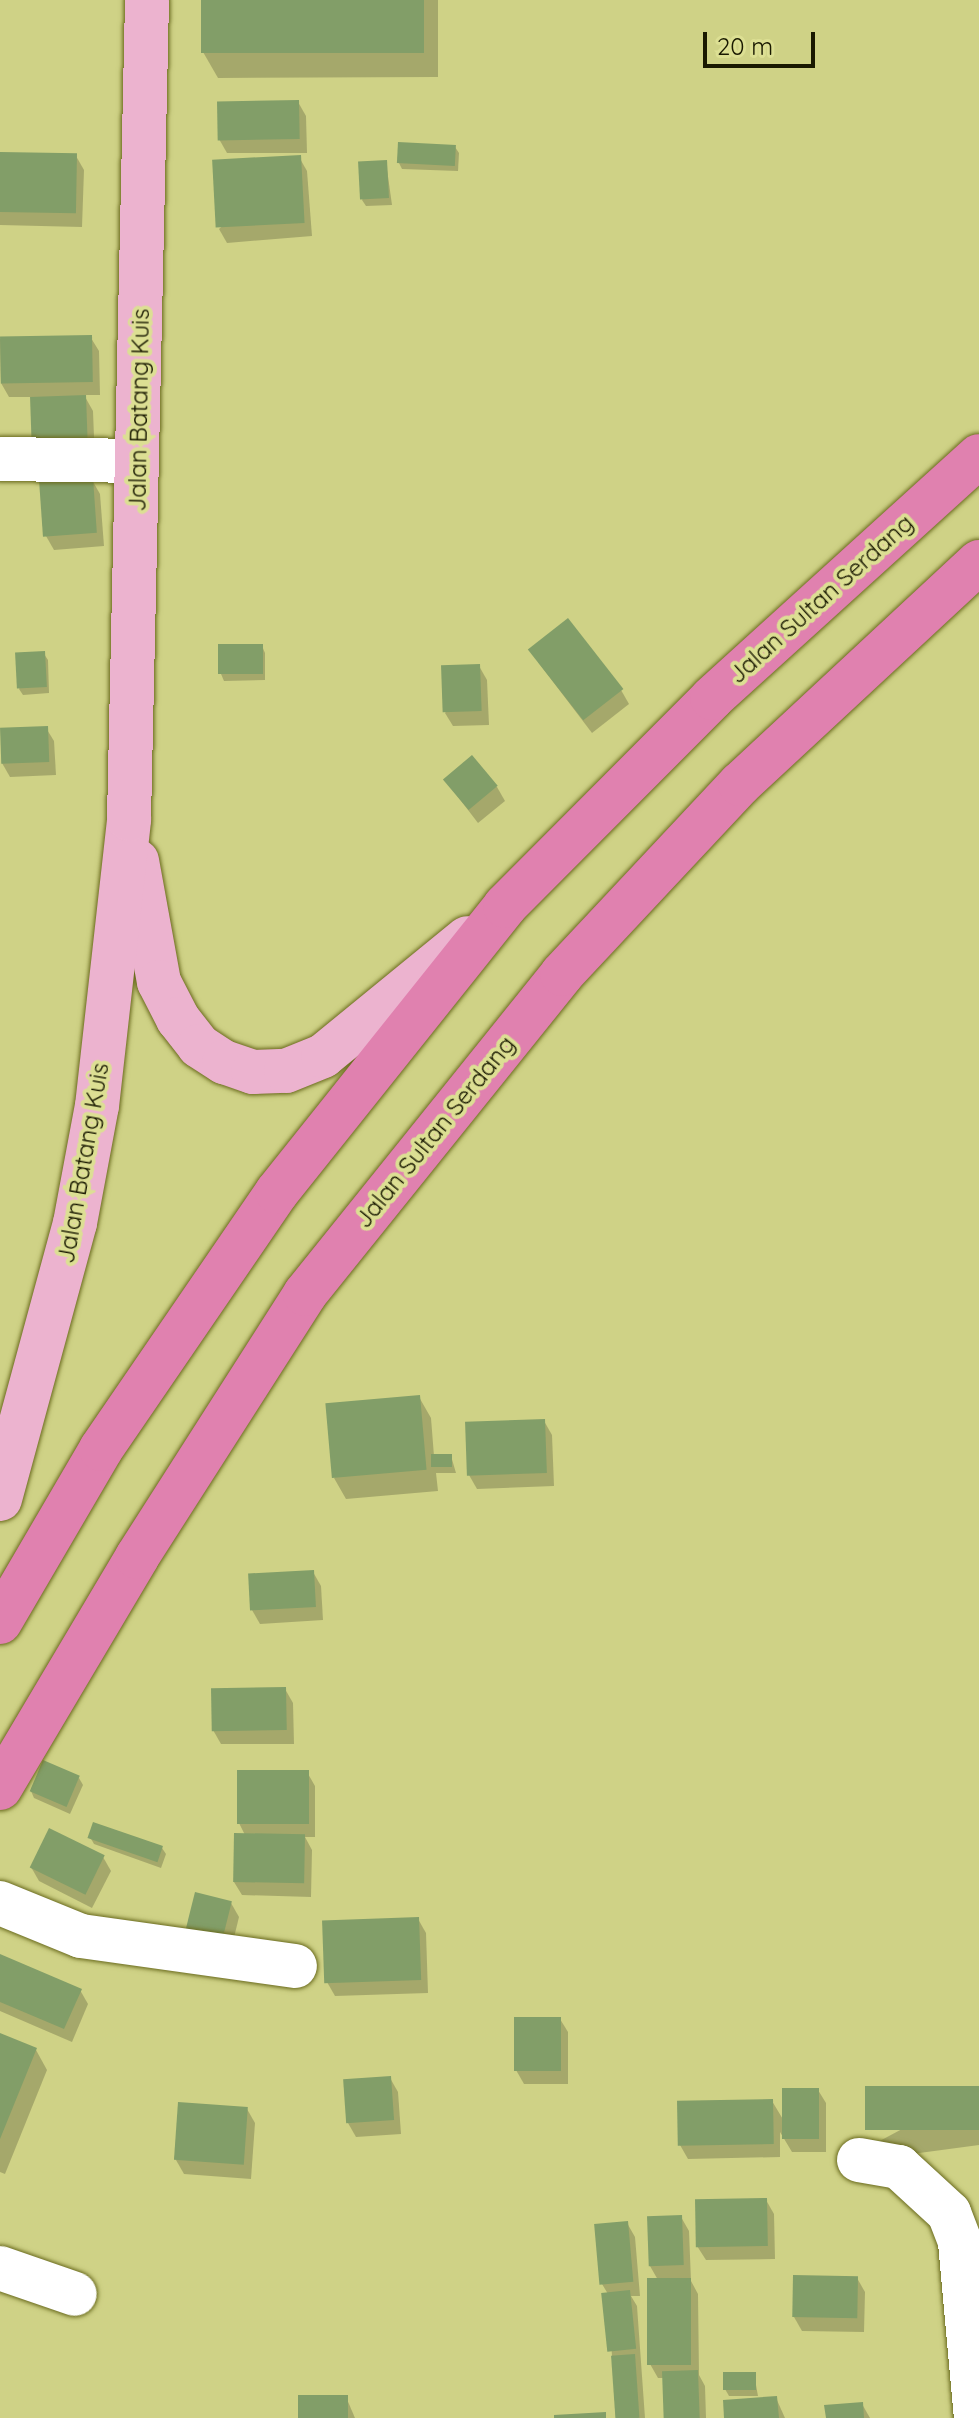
<!DOCTYPE html>
<html>
<head>
<meta charset="utf-8">
<style>
  body { margin:0 }
  #map { position:relative; width:979px; height:2418px; overflow:hidden; background:#cfd286; font-family:Quicksand,sans-serif }
  div>[style] { position:absolute }
  .shadow>* { inset:0; background:#0003 }
  .building>* { inset:0; background:#829e68; transform-origin:0 0 }
  .roads { filter:drop-shadow(0 0 2px #6a6b1e) drop-shadow(0 0 2px #6a6b1e) }
  .minor>* { height:44px; margin:-22px; padding:0 22px; transform-origin:22px; border-radius:22px; background:#fff }
  .major>* { height:44px; margin:-22px; padding:0 22px; transform-origin:22px; border-radius:22px; background:#ecb3cf }
  .highway>* { height:44px; margin:-22px; padding:0 22px; transform-origin:22px; border-radius:22px; background:#e081af }
  span { translate:-50% -50%; white-space:nowrap; text-align:center; line-height:1.15; -webkit-text-stroke:8px #dcdf93; paint-order:stroke }
  .street-label { font-size:24px; color:#191900 }
  .scale { position:absolute; left:703px; top:32px; width:112px; height:36px; box-sizing:border-box; border:4px solid #191900; border-top:0; padding-left:10px; font-size:24px; line-height:28px; white-space:nowrap; color:#191900; -webkit-text-stroke:6px #dcdf93; paint-order:stroke }
</style>
</head>
<body>
<div id="map">
  <div class="shadow">
    <i style="clip-path:polygon(203px 0,438px 0,438px 77px,218px 78px,203px 52px)"></i>
    <i style="clip-path:polygon(298px 102px,306px 116px,307px 153px,227px 153px,219px 139px)"></i>
    <i style="clip-path:polygon(455px 147px,459px 153px,458px 171px,402px 169px,399px 163px)"></i>
    <i style="clip-path:polygon(0 154px,76px 156px,84px 170px,82px 227px,0 225px)"></i>
    <i style="clip-path:polygon(299px 157px,307px 171px,312px 236px,227px 243px,219px 229px)"></i>
    <i style="clip-path:polygon(386px 162px,392px 205px,366px 206px,362px 200px)"></i>
    <i style="clip-path:polygon(91px 338px,99px 351px,100px 395px,84px 395px,93px 411px,95px 462px,34px 451px,32px 397px,9px 397px,1px 383px,0 339px)"></i>
    <i style="clip-path:polygon(92px 480px,100px 494px,104px 546px,54px 550px,46px 536px)"></i>
    <i style="clip-path:polygon(262px 646px,265px 653px,265px 680px,224px 681px,221px 674px)"></i>
    <i style="clip-path:polygon(44px 654px,48px 660px,49px 693px,23px 695px,19px 689px)"></i>
    <i style="clip-path:polygon(538px 662px,621px 690px,629px 704px,592px 733px)"></i>
    <i style="clip-path:polygon(479px 666px,487px 680px,489px 725px,453px 726px,445px 713px)"></i>
    <i style="clip-path:polygon(46px 728px,54px 741px,56px 775px,10px 777px,2px 763px)"></i>
    <i style="clip-path:polygon(445px 780px,497px 787px,505px 801px,478px 823px)"></i>
    <i style="clip-path:polygon(419px 1397px,431px 1418px,434px 1456px,451px 1456px,456px 1473px,436px 1473px,438px 1491px,346px 1499px,334px 1478px)"></i>
    <i style="clip-path:polygon(544px 1421px,552px 1435px,554px 1486px,477px 1489px,469px 1475px)"></i>
    <i style="clip-path:polygon(313px 1572px,321px 1586px,323px 1620px,260px 1624px,252px 1610px)"></i>
    <i style="clip-path:polygon(285px 1689px,293px 1703px,294px 1744px,221px 1744px,213px 1730px)"></i>
    <i style="clip-path:polygon(307px 1772px,315px 1786px,315px 1837px,305px 1837px,312px 1850px,311px 1897px,242px 1895px,234px 1882px,245px 1835px,239px 1823px)"></i>
    <i style="clip-path:polygon(79px 1778px,83px 1785px,70px 1814px,34px 1798px,31px 1791px)"></i>
    <i style="clip-path:polygon(90px 1837px,162px 1848px,166px 1854px,161px 1868px,94px 1844px)"></i>
    <i style="clip-path:polygon(103px 1857px,111px 1871px,92px 1908px,39px 1881px,31px 1867px)"></i>
    <i style="clip-path:polygon(197px 1894px,231px 1903px,239px 1917px,229px 1958px)"></i>
    <i style="clip-path:polygon(418px 1919px,426px 1933px,428px 1993px,335px 1996px,327px 1982px)"></i>
    <i style="clip-path:polygon(0 1956px,80px 1990px,88px 2004px,72px 2042px,0 2011px)"></i>
    <i style="clip-path:polygon(560px 2019px,568px 2032px,568px 2084px,524px 2084px,516px 2070px)"></i>
    <i style="clip-path:polygon(0 2035px,36px 2050px,47px 2070px,5px 2174px,0 2172px)"></i>
    <i style="clip-path:polygon(390px 2078px,398px 2092px,401px 2134px,356px 2137px,348px 2123px)"></i>
    <i style="clip-path:polygon(979px 2088px,979px 2145px,882px 2158px,874px 2144px)"></i>
    <i style="clip-path:polygon(818px 2090px,826px 2103px,826px 2152px,792px 2152px,780px 2132px,780px 2157px,688px 2159px,680px 2145px,772px 2101px,784px 2121px)"></i>
    <i style="clip-path:polygon(247px 2109px,255px 2123px,251px 2179px,184px 2174px,176px 2160px)"></i>
    <i style="clip-path:polygon(766px 2200px,774px 2214px,775px 2259px,706px 2260px,697px 2246px)"></i>
    <i style="clip-path:polygon(681px 2217px,689px 2231px,691px 2281px,698px 2294px,699px 2375px,705px 2386px,706px 2418px,666px 2418px,664px 2378px,658px 2378px,650px 2364px,658px 2280px,650px 2266px)"></i>
    <i style="clip-path:polygon(627px 2223px,635px 2237px,640px 2296px,631px 2296px,637px 2306px,645px 2418px,616px 2418px,608px 2294px,602px 2284px)"></i>
    <i style="clip-path:polygon(857px 2278px,865px 2292px,864px 2332px,802px 2331px,794px 2317px)"></i>
    <i style="clip-path:polygon(754px 2374px,758px 2396px,729px 2396px,725px 2389px)"></i>
    <i style="clip-path:polygon(346px 2397px,355px 2418px,301px 2418px)"></i>
    <i style="clip-path:polygon(776px 2398px,785px 2418px,726px 2418px)"></i>
    <i style="clip-path:polygon(862px 2404px,870px 2418px,828px 2418px)"></i>
  </div>
  <div class="building">
    <i style="left:201px;top:0;width:223px;height:53px"></i>
    <i style="left:299px;top:100px;width:39px;height:82px;rotate:89deg"></i>
    <i style="left:398px;top:142px;width:58px;height:21px;rotate:3deg"></i>
    <i style="left:0;top:152px;width:77px;height:60px;rotate:1deg"></i>
    <i style="left:301px;top:155px;width:68px;height:89px;rotate:87deg"></i>
    <i style="left:387px;top:160px;width:38px;height:29px;rotate:87deg"></i>
    <i style="left:92px;top:335px;width:47px;height:92px;rotate:89deg"></i>
    <i style="left:86px;top:395px;width:54px;height:56px;rotate:88deg"></i>
    <i style="left:93px;top:478px;width:55px;height:54px;rotate:86deg"></i>
    <i style="left:568px;top:618px;width:90px;height:51px;rotate:52deg"></i>
    <i style="left:263px;top:644px;width:30px;height:45px;rotate:90deg"></i>
    <i style="left:45px;top:651px;width:36px;height:30px;rotate:87deg"></i>
    <i style="left:480px;top:664px;width:47px;height:39px;rotate:88deg"></i>
    <i style="left:48px;top:726px;width:36px;height:48px;rotate:88deg"></i>
    <i style="left:472px;top:755px;width:40px;height:38px;rotate:50deg"></i>
    <i style="left:420px;top:1395px;width:75px;height:95px;rotate:85deg"></i>
    <i style="left:545px;top:1419px;width:54px;height:80px;rotate:88deg"></i>
    <i style="left:431px;top:1454px;width:21px;height:13px"></i>
    <i style="left:314px;top:1570px;width:37px;height:66px;rotate:87deg"></i>
    <i style="left:286px;top:1687px;width:43px;height:75px;rotate:89deg"></i>
    <i style="left:43px;top:1760px;width:40px;height:34px;rotate:23deg"></i>
    <i style="left:237px;top:1770px;width:72px;height:54px"></i>
    <i style="left:93px;top:1822px;width:74px;height:17px;rotate:19deg"></i>
    <i style="left:49px;top:1828px;width:62px;height:44px;rotate:26deg"></i>
    <i style="left:234px;top:1833px;width:71px;height:49px;rotate:1deg"></i>
    <i style="left:195px;top:1892px;width:38px;height:45px;rotate:14deg"></i>
    <i style="left:419px;top:1917px;width:63px;height:97px;rotate:88deg"></i>
    <i style="clip-path:polygon(0 1954px,82px 1989px,64px 2029px,0 2002px)"></i>
    <i style="left:514px;top:2017px;width:47px;height:54px"></i>
    <i style="clip-path:polygon(0 2033px,37px 2048px,0 2139px)"></i>
    <i style="left:391px;top:2076px;width:44px;height:48px;rotate:86deg"></i>
    <i style="left:979px;top:2086px;width:44px;height:114px;rotate:90deg"></i>
    <i style="left:782px;top:2088px;width:37px;height:51px"></i>
    <i style="left:773px;top:2099px;width:45px;height:96px;rotate:89deg"></i>
    <i style="left:178px;top:2102px;width:70px;height:58px;rotate:4deg"></i>
    <i style="left:767px;top:2198px;width:48px;height:72px;rotate:89deg"></i>
    <i style="left:682px;top:2215px;width:50px;height:35px;rotate:88deg"></i>
    <i style="left:628px;top:2221px;width:61px;height:34px;rotate:85deg"></i>
    <i style="left:793px;top:2275px;width:65px;height:42px;rotate:1deg"></i>
    <i style="left:647px;top:2278px;width:44px;height:87px"></i>
    <i style="left:630px;top:2290px;width:59px;height:29px;rotate:84deg"></i>
    <i style="left:635px;top:2354px;width:64px;height:24px;rotate:86deg"></i>
    <i style="left:698px;top:2370px;width:48px;height:36px;rotate:88deg"></i>
    <i style="left:723px;top:2372px;width:33px;height:18px"></i>
    <i style="left:348px;top:2395px;width:23px;height:50px;rotate:90deg"></i>
    <i style="clip-path:polygon(777px 2396px,779px 2418px,724px 2418px,723px 2400px)"></i>
    <i style="clip-path:polygon(863px 2402px,864px 2418px,826px 2418px,824px 2405px)"></i>
    <i style="clip-path:polygon(606px 2412px,606px 2418px,554px 2418px,554px 2415px)"></i>
  </div>
  <div class="roads">
    <div class="minor">
      <i style="left:0;top:459px;width:137px;rotate:0.8deg"></i>
      <i style="left:0;top:1903px;width:87px;rotate:22.2deg"></i>
      <i style="left:81px;top:1936px;width:216px;rotate:8deg"></i>
      <i style="left:859px;top:2160px;width:41px;rotate:9.9deg"></i>
      <i style="left:899px;top:2167px;width:68px;rotate:42.6deg"></i>
      <i style="left:949px;top:2213px;width:31px;rotate:69deg"></i>
      <i style="left:960px;top:2242px;width:177px;rotate:84.8deg"></i>
      <i style="left:0;top:2268px;width:79px;rotate:19.1deg"></i>
    </div>
    <div class="major">
      <i style="left:137px;top:861px;width:123px;rotate:79.7deg"></i>
      <i style="left:159px;top:982px;width:42px;rotate:62.8deg"></i>
      <i style="left:178px;top:1019px;width:34px;rotate:52deg"></i>
      <i style="left:199px;top:1046px;width:30px;rotate:33deg"></i>
      <i style="left:224px;top:1062px;width:31px;rotate:19deg"></i>
      <i style="left:253px;top:1072px;width:33px;rotate:-2deg"></i>
      <i style="left:286px;top:1071px;width:40px;rotate:-22deg"></i>
      <i style="left:323px;top:1056px;width:186px;rotate:-39.3deg"></i>
      <i style="left:0;top:1499px;width:286px;rotate:-74.8deg"></i>
      <i style="left:75px;top:1223px;width:119px;rotate:-79.4deg"></i>
      <i style="left:97px;top:1106px;width:289px;rotate:-83.6deg"></i>
      <i style="left:129px;top:819px;width:819px;rotate:-88.74deg"></i>
    </div>
    <div class="highway">
      <i style="left:0;top:1622px;width:200px;rotate:-59.7deg"></i>
      <i style="left:101px;top:1449px;width:311px;rotate:-55.6deg"></i>
      <i style="left:277px;top:1192px;width:366px;rotate:-51.4deg"></i>
      <i style="left:505px;top:906px;width:293px;rotate:-45.1deg"></i>
      <i style="left:712px;top:698px;width:360px;rotate:-42.2deg"></i>
      <i style="left:0;top:1788px;width:269px;rotate:-59.3deg"></i>
      <i style="left:137px;top:1557px;width:312px;rotate:-57.4deg"></i>
      <i style="left:305px;top:1294px;width:410px;rotate:-51.2deg"></i>
      <i style="left:562px;top:974px;width:260px;rotate:-46.9deg"></i>
      <i style="left:740px;top:784px;width:326px;rotate:-42.9deg"></i>
    </div>
  </div>
  <div class="street-label">
    <span style="left:139px;top:410px;rotate:-89deg">Jalan Batang Kuis</span>
    <span style="left:821px;top:599px;rotate:-42deg">Jalan Sultan Serdang</span>
    <span style="left:435px;top:1132px;rotate:-51deg">Jalan Sultan Serdang</span>
    <span style="left:83px;top:1163px;rotate:-80deg">Jalan Batang Kuis</span>
  </div>
  <div class="scale">20 m</div>
</div>
</body>
</html>
